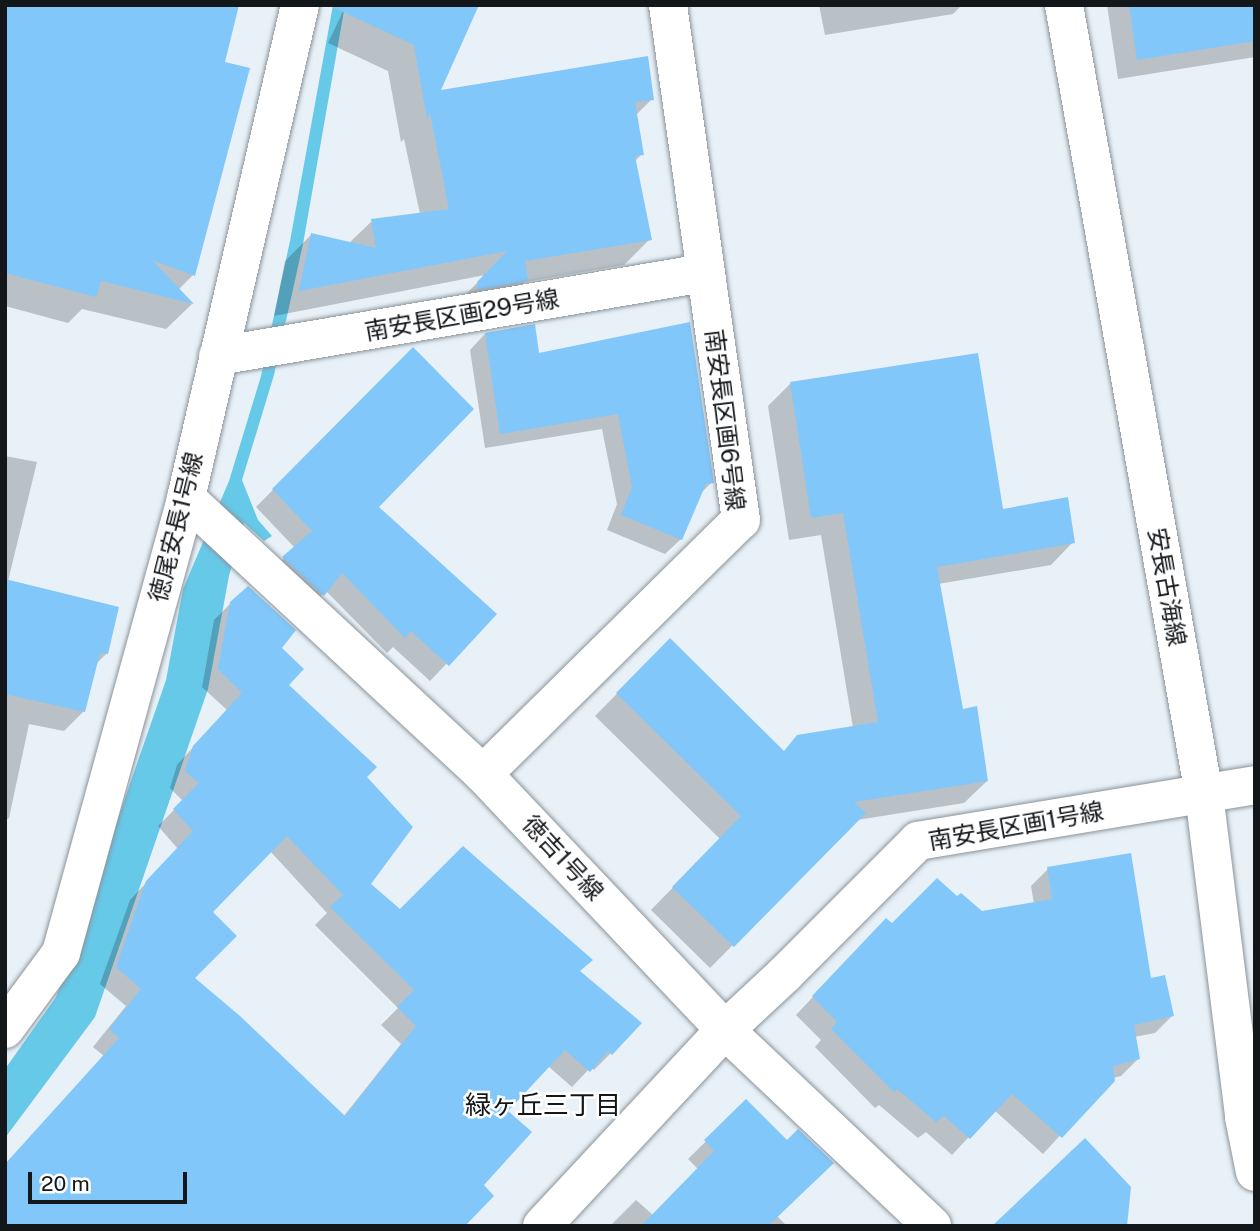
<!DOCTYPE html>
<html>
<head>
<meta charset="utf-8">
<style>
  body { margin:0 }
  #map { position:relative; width:1260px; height:1231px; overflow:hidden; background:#e8f1f8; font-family:"Public Sans","Noto Sans JP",sans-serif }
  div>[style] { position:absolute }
  .water>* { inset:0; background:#67c9e8 }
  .shadow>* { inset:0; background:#0003 }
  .building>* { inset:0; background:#81c7fa }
  .roads { filter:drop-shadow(0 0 2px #8b939a) drop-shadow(0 0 2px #8b939a) }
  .minor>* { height:38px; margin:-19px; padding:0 19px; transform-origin:19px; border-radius:19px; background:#fff }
  .tertiary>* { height:38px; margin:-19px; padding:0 19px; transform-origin:19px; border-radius:19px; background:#fff }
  span { translate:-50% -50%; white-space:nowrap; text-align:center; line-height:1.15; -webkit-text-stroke:5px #fff; paint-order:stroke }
  .street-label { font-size:24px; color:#14171a }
  .neighbourhood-label { font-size:26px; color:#14171a }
  .frame { position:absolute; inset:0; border:7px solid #14171a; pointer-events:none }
  .scale { position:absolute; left:28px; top:1172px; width:159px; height:32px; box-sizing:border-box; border:4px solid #14171a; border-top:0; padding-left:9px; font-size:21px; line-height:24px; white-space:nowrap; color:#14171a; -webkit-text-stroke:5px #fff; paint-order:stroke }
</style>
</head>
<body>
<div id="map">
  <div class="water">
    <i style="clip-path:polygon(333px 5px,345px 5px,303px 244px,274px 375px,242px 480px,258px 520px,272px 536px,264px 541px,244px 523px,229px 576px,208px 689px,95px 1017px,5px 1138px,5px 1069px,56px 997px,166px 680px,183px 589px,229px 481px,261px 376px,290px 241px)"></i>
  </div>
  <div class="shadow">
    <i style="clip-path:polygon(5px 5px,223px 64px,193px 275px,178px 290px,192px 304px,166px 329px,82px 309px,68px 323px,5px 306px)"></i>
    <i style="clip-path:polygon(346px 5px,477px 5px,438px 92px,652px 99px,636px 115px,642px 154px,634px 162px,650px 239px,624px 265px,525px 282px,500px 307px,451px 309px,485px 275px,274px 316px,285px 261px,311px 235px,349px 243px,372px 221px,420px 214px,404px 139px,401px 142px,388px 71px,328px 43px)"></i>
    <i style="clip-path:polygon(819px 5px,962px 5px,953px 14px,825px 35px)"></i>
    <i style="clip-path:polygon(1107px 5px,1255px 5px,1255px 57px,1118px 79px)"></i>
    <i style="clip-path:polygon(485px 334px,538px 355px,712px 482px,699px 495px,681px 539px,665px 554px,607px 530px,617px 504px,602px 429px,485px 448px,470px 350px)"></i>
    <i style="clip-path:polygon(413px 349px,377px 507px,494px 614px,430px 681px,393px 647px,387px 653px,326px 591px,305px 612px,266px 575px,295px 548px,256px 507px)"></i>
    <i style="clip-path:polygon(790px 384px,1001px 511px,1073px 542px,1051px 565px,938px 584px,961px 711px,987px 781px,964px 803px,857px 820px,710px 968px,651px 910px,720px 839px,595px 716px,670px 640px,783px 753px,853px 728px,821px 535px,789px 540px,768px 406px)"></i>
    <i style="clip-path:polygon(5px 456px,37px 462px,8px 581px,107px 653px,95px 665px,84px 711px,64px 731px,29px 724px,9px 818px,5px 821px)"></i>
    <i style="clip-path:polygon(evenodd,231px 603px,279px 648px,287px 685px,364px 777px,369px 884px,400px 911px,579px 972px,640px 1024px,594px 1070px,591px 1067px,572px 1087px,548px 1066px,506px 1111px,482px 1185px,104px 1056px,93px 1047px,126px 1006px,100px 984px,130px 900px,178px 849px,158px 826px,183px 801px,170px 788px,177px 765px,227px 710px,202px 687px,214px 620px,231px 603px,270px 851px,327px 913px,315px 925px,398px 1008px,381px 1025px,401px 1044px,343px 1117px,192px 979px,210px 912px,270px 851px)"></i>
    <i style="clip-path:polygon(1048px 869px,1149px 981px,1172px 1016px,1155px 1033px,1134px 1037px,1138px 1059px,1121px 1076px,1113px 1078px,1043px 1154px,994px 1110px,952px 1155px,926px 1132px,918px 1138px,879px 1105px,875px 1108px,815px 1047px,821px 1040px,796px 1015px,869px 937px,956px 899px,981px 913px,1034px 904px,1031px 886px)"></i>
    <i style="clip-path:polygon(746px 1102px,777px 1216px,787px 1226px,610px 1226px,636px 1200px,653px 1215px,698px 1169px,688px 1159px)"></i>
  </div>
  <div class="building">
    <i style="clip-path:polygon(5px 5px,239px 5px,225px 62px,250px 68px,195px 276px,152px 260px,194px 304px,101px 281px,96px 297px,5px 273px)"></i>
    <i style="clip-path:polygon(328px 5px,479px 5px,441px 90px,648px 56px,654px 100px,635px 102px,644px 155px,635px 156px,652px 240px,525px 261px,528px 281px,478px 290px,477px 282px,507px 251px,299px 291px,311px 233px,376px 248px,371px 219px,449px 209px,430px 113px,427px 119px,414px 45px)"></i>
    <i style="clip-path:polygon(1129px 5px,1255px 5px,1255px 41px,1137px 60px)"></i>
    <i style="clip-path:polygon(690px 322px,714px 483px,706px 484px,682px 540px,621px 515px,632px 487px,618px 414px,500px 434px,485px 333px,535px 324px,539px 353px)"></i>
    <i style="clip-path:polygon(413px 347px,474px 409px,379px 507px,497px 614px,449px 666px,411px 631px,405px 638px,342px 573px,324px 596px,282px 557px,312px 531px,272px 489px)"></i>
    <i style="clip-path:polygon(978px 353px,1003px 509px,1068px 497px,1075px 543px,937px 567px,963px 709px,977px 706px,988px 781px,854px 802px,866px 813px,734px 947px,672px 887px,741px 816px,616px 693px,670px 638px,784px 751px,797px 735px,878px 722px,843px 513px,811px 518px,790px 382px)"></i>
    <i style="clip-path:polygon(5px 579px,119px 607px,108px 654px,100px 653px,85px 712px,5px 694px)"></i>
    <i style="clip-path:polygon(evenodd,248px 586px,296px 630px,282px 648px,304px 669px,289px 685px,377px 767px,367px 777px,413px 827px,371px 884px,400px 909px,463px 846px,593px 960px,580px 971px,642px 1023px,612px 1055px,608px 1051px,590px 1072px,565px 1050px,508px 1111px,532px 1132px,484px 1185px,494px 1196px,465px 1226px,5px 1226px,5px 1164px,119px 1038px,109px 1029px,141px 989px,116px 967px,146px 881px,193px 831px,173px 809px,199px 783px,185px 771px,193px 746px,242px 693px,218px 669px,230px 602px,248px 586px,287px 836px,343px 895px,330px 907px,414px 990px,397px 1007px,416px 1026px,345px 1116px,240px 1016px,195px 978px,237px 936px,213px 912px,287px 836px)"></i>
    <i style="clip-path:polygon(1131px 853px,1151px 978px,1165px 975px,1174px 1016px,1134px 1025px,1140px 1059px,1113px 1066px,1115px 1081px,1062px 1138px,1012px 1094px,970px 1139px,944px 1116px,936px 1122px,897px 1089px,894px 1092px,831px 1029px,837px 1022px,812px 996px,886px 918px,892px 923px,937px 878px,957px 896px,961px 893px,982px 911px,1052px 899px,1047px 867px)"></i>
    <i style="clip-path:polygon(746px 1099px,787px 1140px,798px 1129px,834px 1163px,768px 1226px,641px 1226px,714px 1151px,704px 1140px)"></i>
    <i style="clip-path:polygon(1085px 1138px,1131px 1187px,1127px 1226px,992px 1226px)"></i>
  </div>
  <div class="roads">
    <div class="minor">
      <i style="left:218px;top:356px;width:495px;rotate:-9.7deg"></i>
      <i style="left:186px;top:498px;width:405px;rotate:42.9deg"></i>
      <i style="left:483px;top:774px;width:352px;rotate:46.6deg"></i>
      <i style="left:725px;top:1030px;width:285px;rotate:43.4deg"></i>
      <i style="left:483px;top:774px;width:362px;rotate:-44.6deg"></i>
      <i style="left:741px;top:520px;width:520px;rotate:-98.07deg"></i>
      <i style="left:5px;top:1029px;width:94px;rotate:-53.6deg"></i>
      <i style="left:61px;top:953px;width:472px;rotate:-74.6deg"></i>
      <i style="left:186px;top:498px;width:506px;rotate:-76.98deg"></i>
      <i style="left:542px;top:1226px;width:268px;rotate:-47deg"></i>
      <i style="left:725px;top:1030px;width:82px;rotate:-43deg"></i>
      <i style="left:785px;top:974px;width:188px;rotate:-45deg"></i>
      <i style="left:918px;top:841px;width:342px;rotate:-9.4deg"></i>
    </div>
    <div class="tertiary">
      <i style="left:1064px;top:5px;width:801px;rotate:79.94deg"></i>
      <i style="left:1204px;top:794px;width:325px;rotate:82.9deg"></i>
      <i style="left:1244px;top:1117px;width:56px;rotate:78.7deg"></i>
    </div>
  </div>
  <div class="street-label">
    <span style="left:462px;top:315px;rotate:-10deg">南安長区画29号線</span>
    <span style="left:725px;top:420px;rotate:83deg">南安長区画6号線</span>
    <span style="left:176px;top:527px;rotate:-76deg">徳尾安長1号線</span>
    <span style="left:1167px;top:587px;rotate:80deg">安長古海線</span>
    <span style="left:1016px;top:826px;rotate:-10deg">南安長区画1号線</span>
    <span style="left:563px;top:858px;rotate:47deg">徳吉1号線</span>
  </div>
  <div class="neighbourhood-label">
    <span style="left:543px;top:1105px">緑ヶ丘三丁目</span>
  </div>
  <div class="frame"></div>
  <div class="scale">20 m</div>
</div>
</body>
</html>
